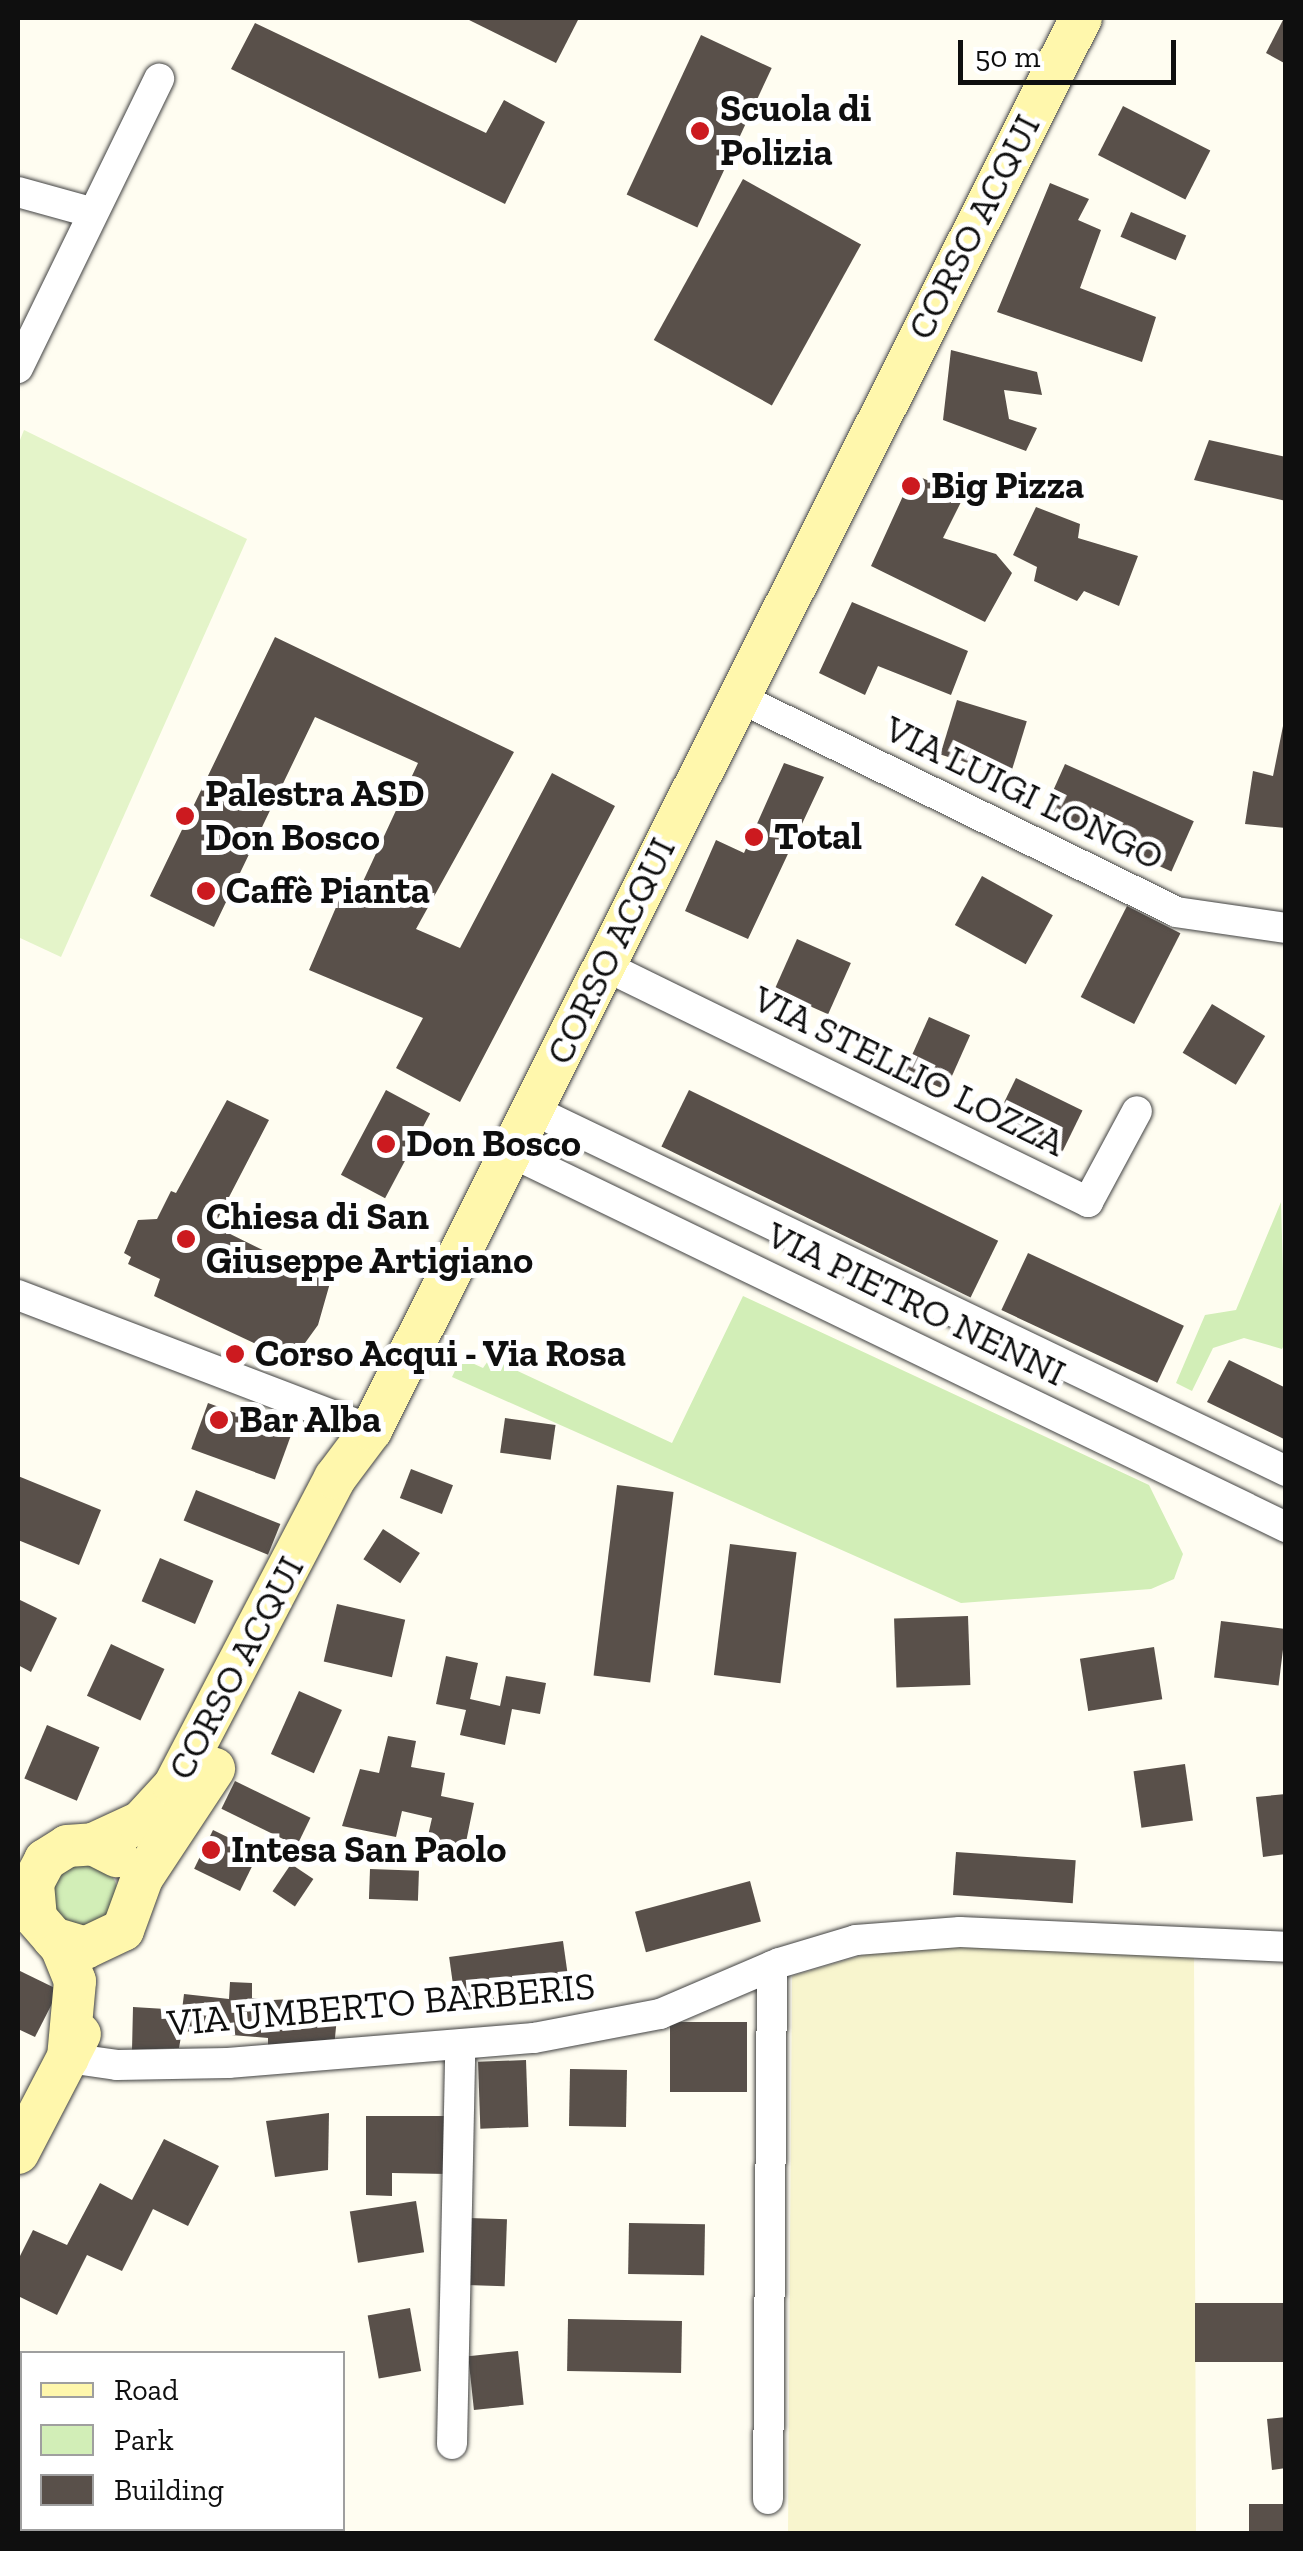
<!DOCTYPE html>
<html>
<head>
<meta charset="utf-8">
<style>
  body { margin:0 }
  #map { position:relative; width:1303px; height:2551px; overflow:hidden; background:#fffdf1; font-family:"Zilla Slab",serif }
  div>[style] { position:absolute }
  .farmland>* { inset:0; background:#f8f5ce }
  .green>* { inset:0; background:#d2eeb7 }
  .round { border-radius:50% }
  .pitch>* { inset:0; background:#e4f4c9 }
  .building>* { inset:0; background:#59504a; transform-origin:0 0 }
  .roads { filter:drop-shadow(0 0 2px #424242) drop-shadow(0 0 2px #424242) }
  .street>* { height:30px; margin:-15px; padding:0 15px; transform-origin:15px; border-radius:15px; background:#fff }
  .secondary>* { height:42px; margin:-21px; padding:0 21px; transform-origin:21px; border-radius:21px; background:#fff7ac }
  .dots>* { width:28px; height:28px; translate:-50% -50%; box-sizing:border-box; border:5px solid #fff; border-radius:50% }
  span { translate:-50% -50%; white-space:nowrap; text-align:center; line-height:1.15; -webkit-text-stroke:10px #fff; paint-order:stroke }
  .poi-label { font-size:38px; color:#0f0f0f; font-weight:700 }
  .left { translate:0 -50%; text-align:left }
  .street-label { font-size:38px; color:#0f0f0f }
  .frame { position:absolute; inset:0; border:20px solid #0f0f0f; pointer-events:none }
  .legend { position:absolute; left:20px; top:2351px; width:325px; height:180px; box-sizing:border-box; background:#fff; border:2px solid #9f9f9f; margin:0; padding:12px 18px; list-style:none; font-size:30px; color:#0f0f0f }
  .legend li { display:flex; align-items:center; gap:20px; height:50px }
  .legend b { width:50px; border:2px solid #9f9f9f }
  .scale { position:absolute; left:958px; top:40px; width:218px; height:45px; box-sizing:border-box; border:5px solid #0f0f0f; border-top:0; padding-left:12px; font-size:30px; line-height:35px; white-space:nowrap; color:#0f0f0f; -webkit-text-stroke:8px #fff; paint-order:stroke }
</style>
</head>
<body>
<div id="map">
  <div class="farmland">
    <i style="clip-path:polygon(980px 1946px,1194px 1949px,1196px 2533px,788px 2534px,792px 1976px,880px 1950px)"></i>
  </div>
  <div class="green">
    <i style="clip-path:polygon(1281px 1202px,1285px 1343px,1282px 1349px,1244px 1338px,1213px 1348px,1192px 1391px,1176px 1383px,1205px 1315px,1236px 1310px)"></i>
    <i style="clip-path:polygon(743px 1296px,1149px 1485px,1183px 1554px,1174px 1579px,1151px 1589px,961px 1603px,452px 1377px,461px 1358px,483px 1368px,490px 1358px,672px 1443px)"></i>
    <i class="round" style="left:52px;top:1862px;width:66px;height:66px"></i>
  </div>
  <div class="pitch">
    <i style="clip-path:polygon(24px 430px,247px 539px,61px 957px,18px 937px,18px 445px)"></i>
  </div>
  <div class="building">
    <i style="clip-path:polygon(465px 18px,579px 18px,556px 63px)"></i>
    <i style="clip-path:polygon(1284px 18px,1286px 18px,1286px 64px,1266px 53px)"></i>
    <i style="clip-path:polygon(255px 23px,486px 133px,504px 100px,545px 122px,505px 204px,231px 69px)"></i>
    <i style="left:701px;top:35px;width:78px;height:176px;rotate:25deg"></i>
    <i style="left:1123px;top:106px;width:98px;height:55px;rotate:27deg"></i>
    <i style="left:743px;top:179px;width:135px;height:184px;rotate:29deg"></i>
    <i style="clip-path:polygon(1050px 183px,1089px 199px,1078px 220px,1101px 230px,1080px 288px,1156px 317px,1142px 362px,997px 312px)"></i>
    <i style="left:1131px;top:212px;width:60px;height:27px;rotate:23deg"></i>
    <i style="clip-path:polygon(951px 350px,1037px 372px,1042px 395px,1004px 390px,1009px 419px,1037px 428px,1026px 451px,943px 420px)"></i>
    <i style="clip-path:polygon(1209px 440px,1286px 457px,1286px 501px,1194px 480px)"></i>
    <i style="clip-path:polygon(913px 474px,964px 496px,943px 538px,996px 554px,1012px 573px,985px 622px,871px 566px)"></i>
    <i style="clip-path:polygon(1036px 507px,1080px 524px,1078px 538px,1138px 556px,1119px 606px,1084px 591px,1077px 601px,1034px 581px,1037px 567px,1013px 555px)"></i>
    <i style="clip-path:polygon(852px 602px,968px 651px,951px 695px,878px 666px,865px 695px,819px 673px)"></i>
    <i style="clip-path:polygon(275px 637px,514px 752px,416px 929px,460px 948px,552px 773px,615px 806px,460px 1102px,396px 1068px,423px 1018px,309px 970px,340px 898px,353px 903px,418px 763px,315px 717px,214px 927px,150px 896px)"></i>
    <i style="left:957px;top:700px;width:73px;height:57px;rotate:17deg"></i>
    <i style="clip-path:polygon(1286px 711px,1286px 828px,1245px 824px,1253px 771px,1273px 776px)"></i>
    <i style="clip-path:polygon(784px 763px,824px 777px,748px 939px,685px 911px,716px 840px,744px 853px)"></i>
    <i style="left:1065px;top:764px;width:141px;height:55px;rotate:24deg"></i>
    <i style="left:982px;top:876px;width:81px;height:56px;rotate:29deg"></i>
    <i style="left:1127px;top:906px;width:60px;height:102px;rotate:27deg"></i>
    <i style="left:797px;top:939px;width:59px;height:56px;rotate:24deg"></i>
    <i style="left:1212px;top:1004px;width:62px;height:57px;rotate:31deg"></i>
    <i style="left:929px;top:1017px;width:45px;height:60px;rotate:24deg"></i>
    <i style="left:1016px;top:1078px;width:74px;height:49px;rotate:26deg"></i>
    <i style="left:386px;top:1090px;width:50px;height:96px;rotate:28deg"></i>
    <i style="left:689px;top:1090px;width:344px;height:63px;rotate:26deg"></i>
    <i style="clip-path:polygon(227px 1100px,269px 1120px,214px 1226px,330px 1283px,318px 1325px,292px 1361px,154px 1296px,160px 1279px,128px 1264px,131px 1257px,124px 1253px,138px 1220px,157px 1219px,171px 1191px,176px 1193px)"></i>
    <i style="left:1028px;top:1253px;width:172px;height:63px;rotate:25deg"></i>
    <i style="clip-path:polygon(1229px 1360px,1286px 1388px,1286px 1440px,1207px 1402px)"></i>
    <i style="left:208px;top:1403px;width:89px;height:49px;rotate:20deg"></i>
    <i style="left:505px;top:1418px;width:51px;height:35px;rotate:8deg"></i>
    <i style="left:411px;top:1469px;width:45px;height:31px;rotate:21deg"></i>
    <i style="clip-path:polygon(18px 1476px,101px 1510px,79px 1565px,18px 1540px)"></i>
    <i style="left:617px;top:1485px;width:57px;height:192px;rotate:7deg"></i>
    <i style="left:196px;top:1490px;width:91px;height:33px;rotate:22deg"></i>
    <i style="left:383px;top:1529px;width:44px;height:36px;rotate:33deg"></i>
    <i style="left:730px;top:1544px;width:67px;height:132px;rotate:7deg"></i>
    <i style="left:160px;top:1558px;width:58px;height:47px;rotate:23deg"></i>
    <i style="clip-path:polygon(18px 1599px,57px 1618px,31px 1672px,18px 1665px)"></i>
    <i style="left:337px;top:1604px;width:70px;height:59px;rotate:13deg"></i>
    <i style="left:968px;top:1616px;width:69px;height:74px;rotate:88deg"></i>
    <i style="left:1221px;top:1621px;width:65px;height:57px;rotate:7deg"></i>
    <i style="left:111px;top:1644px;width:59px;height:57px;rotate:25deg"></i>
    <i style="left:1154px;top:1647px;width:53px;height:75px;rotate:81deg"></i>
    <i style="clip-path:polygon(446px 1656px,478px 1663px,470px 1699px,500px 1706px,506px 1676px,546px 1683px,540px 1714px,512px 1709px,505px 1745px,460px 1735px,466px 1710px,436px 1704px)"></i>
    <i style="left:299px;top:1691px;width:47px;height:69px;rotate:24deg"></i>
    <i style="left:47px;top:1725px;width:57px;height:58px;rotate:23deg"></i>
    <i style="clip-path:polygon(388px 1736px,416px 1741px,411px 1767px,445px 1773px,441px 1796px,474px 1803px,465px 1847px,427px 1840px,432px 1818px,402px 1811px,396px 1837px,342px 1826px,360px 1769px,379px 1773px)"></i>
    <i style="left:1185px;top:1764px;width:57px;height:52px;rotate:82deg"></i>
    <i style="left:235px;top:1781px;width:84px;height:31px;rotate:26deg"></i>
    <i style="clip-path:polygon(1286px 1794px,1286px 1854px,1263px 1857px,1256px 1797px)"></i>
    <i style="left:213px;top:1830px;width:51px;height:43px;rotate:26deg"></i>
    <i style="left:956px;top:1852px;width:120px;height:43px;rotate:4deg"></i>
    <i style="left:291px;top:1864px;width:27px;height:33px;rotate:34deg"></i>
    <i style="left:370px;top:1869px;width:49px;height:30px;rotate:2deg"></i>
    <i style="left:750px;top:1881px;width:42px;height:119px;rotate:75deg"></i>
    <i style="left:563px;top:1941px;width:55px;height:115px;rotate:82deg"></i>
    <i style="clip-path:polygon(18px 1970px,59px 1990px,35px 2037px,18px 2029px)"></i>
    <i style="clip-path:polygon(230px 1982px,252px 1983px,252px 1998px,273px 2000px,339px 1996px,334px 2048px,268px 2052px,268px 2038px,182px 2031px,179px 2048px,132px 2050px,133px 2007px,182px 2010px,184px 1994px,229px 1999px)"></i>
    <i style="left:670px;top:2022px;width:77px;height:70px"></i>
    <i style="left:526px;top:2060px;width:67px;height:48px;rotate:88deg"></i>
    <i style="left:570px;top:2069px;width:57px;height:57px;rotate:1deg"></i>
    <i style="clip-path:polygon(329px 2113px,328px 2170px,275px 2177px,266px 2121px)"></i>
    <i style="clip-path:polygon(366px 2116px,449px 2116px,448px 2174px,392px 2173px,392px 2196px,366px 2195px)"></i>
    <i style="clip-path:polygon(164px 2139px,219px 2166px,188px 2226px,153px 2209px,122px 2271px,87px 2255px,57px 2315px,18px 2296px,18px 2260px,33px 2230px,67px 2245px,100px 2183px,132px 2200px)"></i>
    <i style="left:416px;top:2201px;width:52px;height:67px;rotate:81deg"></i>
    <i style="left:469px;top:2218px;width:38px;height:67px;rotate:2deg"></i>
    <i style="left:629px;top:2223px;width:76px;height:51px;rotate:1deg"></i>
    <i style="left:1195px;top:2303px;width:91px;height:59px"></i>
    <i style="left:410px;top:2308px;width:64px;height:43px;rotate:80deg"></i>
    <i style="left:568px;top:2319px;width:114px;height:52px;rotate:1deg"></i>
    <i style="left:518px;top:2351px;width:54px;height:50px;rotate:84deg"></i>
    <i style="clip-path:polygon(1286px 2417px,1286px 2468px,1272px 2470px,1267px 2419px)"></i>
    <i style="left:1286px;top:2504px;width:30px;height:37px;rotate:90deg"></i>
    <i style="clip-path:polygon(22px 2521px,22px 2528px,141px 2528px,18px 2534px)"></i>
  </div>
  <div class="roads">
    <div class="street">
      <i style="left:18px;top:192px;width:75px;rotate:15.5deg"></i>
      <i style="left:18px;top:368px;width:322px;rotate:-64deg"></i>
      <i style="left:736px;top:696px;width:490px;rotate:26.1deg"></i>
      <i style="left:1176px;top:912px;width:111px;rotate:8.3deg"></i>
      <i style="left:603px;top:965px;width:540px;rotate:26.04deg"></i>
      <i style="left:1088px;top:1202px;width:103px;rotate:-61.7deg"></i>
      <i style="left:533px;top:1110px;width:835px;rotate:25.61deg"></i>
      <i style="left:512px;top:1153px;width:860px;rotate:25.79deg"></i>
      <i style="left:18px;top:1295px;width:378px;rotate:20.9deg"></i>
      <i style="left:68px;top:2058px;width:49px;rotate:8.1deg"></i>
      <i style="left:117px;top:2065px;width:111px;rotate:-1deg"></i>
      <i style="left:228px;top:2063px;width:307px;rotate:-4.7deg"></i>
      <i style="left:534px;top:2038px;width:128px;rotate:-10.8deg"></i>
      <i style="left:660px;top:2014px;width:129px;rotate:-23.2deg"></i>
      <i style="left:779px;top:1963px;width:80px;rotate:-16.6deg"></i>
      <i style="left:856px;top:1940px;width:104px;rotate:-4.4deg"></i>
      <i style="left:960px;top:1932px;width:326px;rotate:2.6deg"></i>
      <i style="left:452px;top:2444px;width:398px;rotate:-88.8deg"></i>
      <i style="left:768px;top:2499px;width:533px;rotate:-89.57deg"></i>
    </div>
    <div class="secondary">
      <i style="left:93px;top:1844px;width:53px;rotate:-24.6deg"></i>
      <i style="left:141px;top:1822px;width:49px;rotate:-47.5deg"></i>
      <i style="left:174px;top:1786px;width:348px;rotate:-62.4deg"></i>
      <i style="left:335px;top:1478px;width:60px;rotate:-53.1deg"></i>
      <i style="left:371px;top:1430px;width:1580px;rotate:-63.31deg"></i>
      <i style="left:53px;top:1938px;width:34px;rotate:17deg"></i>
      <i style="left:85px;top:1948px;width:42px;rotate:-25.3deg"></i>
      <i style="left:123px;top:1930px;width:55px;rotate:-69.9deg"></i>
      <i style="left:142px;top:1878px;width:131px;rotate:-56.6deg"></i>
      <i style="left:68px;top:2058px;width:77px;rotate:-84.8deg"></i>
      <i style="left:75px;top:1981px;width:35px;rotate:-112deg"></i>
      <i style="left:62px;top:1948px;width:40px;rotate:-131deg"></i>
      <i style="left:36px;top:1918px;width:35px;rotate:-95deg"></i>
      <i style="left:33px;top:1883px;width:26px;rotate:-62deg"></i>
      <i style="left:45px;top:1860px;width:26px;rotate:-32deg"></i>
      <i style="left:67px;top:1846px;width:26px;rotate:-4deg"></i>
      <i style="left:93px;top:1844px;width:27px;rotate:27deg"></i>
      <i style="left:18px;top:2153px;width:134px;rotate:-62.5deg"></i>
    </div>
  </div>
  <div class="dots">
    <i style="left:700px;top:131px;background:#cc1a1f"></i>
    <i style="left:911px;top:486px;background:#cc1a1f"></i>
    <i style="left:185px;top:816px;background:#cc1a1f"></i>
    <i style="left:754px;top:837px;background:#cc1a1f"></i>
    <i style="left:206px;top:891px;background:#cc1a1f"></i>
    <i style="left:386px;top:1144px;background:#cc1a1f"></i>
    <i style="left:186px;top:1239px;background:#cc1a1f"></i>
    <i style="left:235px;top:1354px;background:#cc1a1f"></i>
    <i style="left:219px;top:1420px;background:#cc1a1f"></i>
    <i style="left:211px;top:1850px;background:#cc1a1f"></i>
  </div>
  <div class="poi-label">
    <span class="left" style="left:720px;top:131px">Scuola di<br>Polizia</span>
    <span class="left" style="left:931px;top:486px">Big Pizza</span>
    <span class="left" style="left:205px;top:816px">Palestra ASD<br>Don Bosco</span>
    <span class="left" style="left:774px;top:837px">Total</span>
    <span class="left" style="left:226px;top:891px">Caffè Pianta</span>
    <span class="left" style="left:406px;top:1144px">Don Bosco</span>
    <span class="left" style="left:206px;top:1239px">Chiesa di San<br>Giuseppe Artigiano</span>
    <span class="left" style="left:255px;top:1354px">Corso Acqui - Via Rosa</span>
    <span class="left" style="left:239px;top:1420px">Bar Alba</span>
    <span class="left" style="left:231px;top:1850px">Intesa San Paolo</span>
  </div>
  <div class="street-label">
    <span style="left:974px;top:227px;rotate:-63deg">CORSO ACQUI</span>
    <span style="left:1024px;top:793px;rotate:26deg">VIA LUIGI LONGO</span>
    <span style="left:611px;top:951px;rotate:-64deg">CORSO ACQUI</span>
    <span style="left:909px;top:1071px;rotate:26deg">VIA STELLIO LOZZA</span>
    <span style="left:916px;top:1304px;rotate:26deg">VIA PIETRO NENNI</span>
    <span style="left:236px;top:1668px;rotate:-62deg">CORSO ACQUI</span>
    <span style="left:381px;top:2005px;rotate:-5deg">VIA UMBERTO BARBERIS</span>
  </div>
  <div class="frame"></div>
  <ul class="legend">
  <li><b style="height:12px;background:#fff7ac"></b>Road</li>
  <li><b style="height:28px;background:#d2eeb7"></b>Park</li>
  <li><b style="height:28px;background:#59504a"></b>Building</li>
  </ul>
  <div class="scale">50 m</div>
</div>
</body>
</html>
